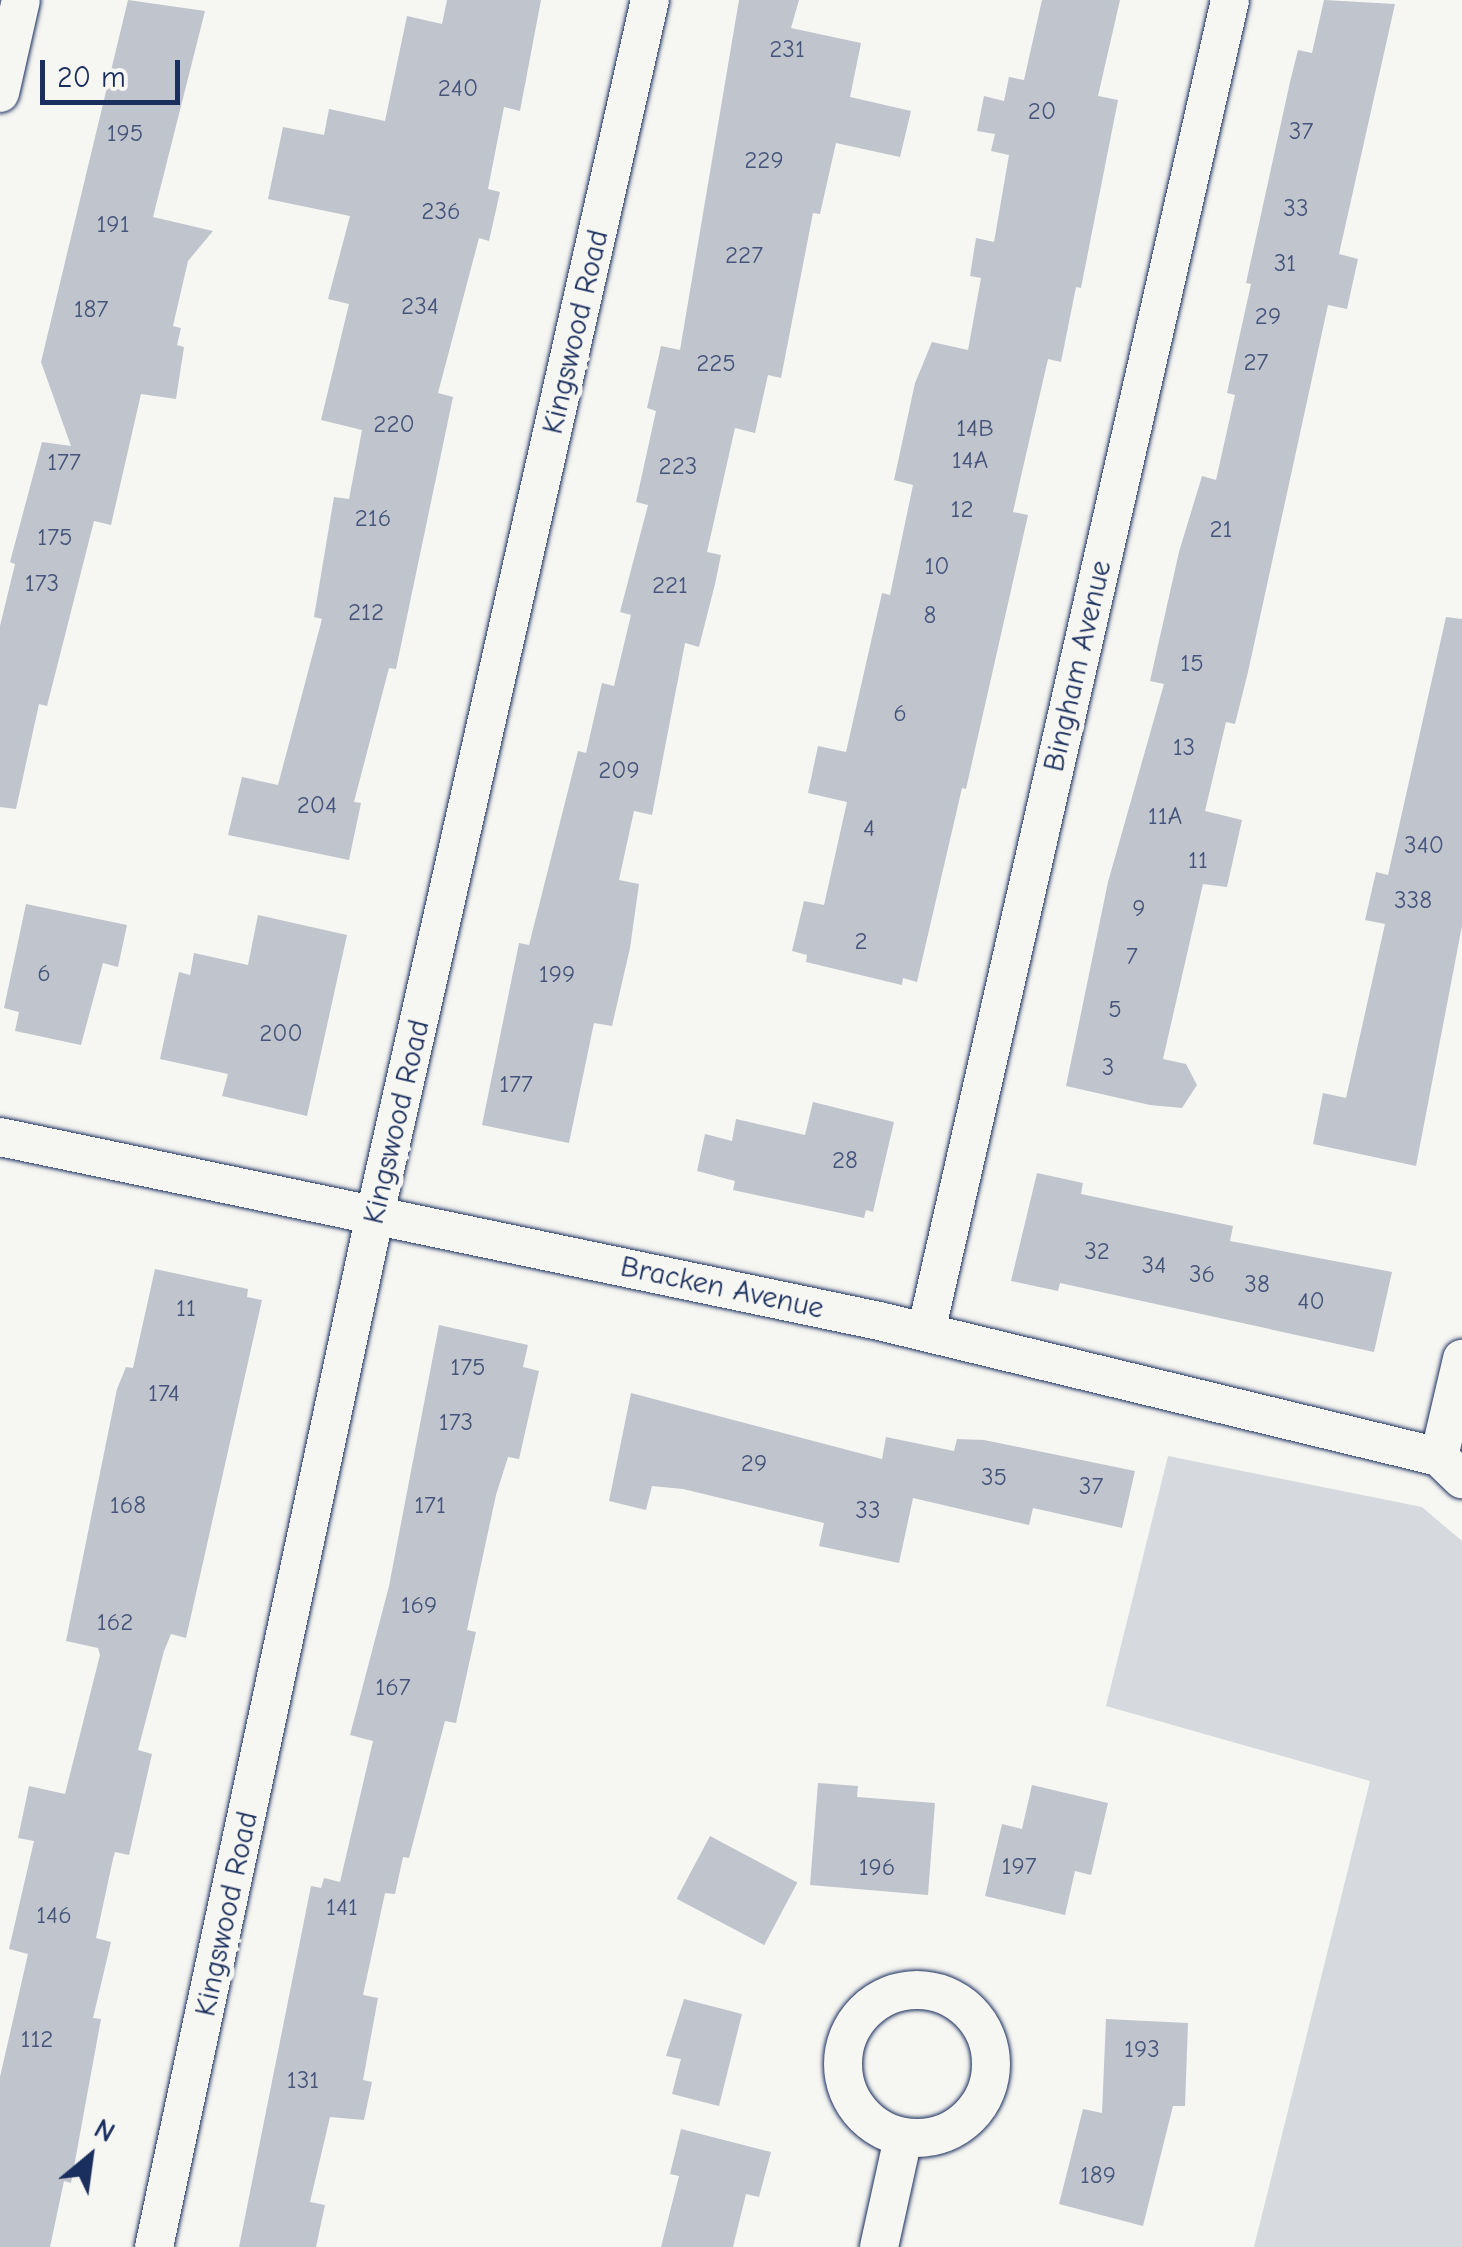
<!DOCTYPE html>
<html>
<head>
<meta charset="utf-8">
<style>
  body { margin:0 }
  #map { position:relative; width:1462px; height:2247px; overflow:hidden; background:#f6f6f2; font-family:"Comic Neue",sans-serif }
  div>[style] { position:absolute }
  .green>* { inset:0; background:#d6d9dd }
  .building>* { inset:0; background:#c0c4cd; transform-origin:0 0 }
  .roads { filter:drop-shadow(0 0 2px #1b2f5e) drop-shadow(0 0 2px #1b2f5e) }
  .minor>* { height:38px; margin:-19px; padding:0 19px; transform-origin:19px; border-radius:19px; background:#f6f6f2 }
  .minor>.ring { margin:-19px; padding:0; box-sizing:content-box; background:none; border:38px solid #f6f6f2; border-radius:50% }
  span { translate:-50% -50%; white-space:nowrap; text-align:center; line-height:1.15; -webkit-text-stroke:10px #f6f6f2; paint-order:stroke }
  .number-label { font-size:25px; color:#44547a }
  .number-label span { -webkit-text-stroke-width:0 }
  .street-label { font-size:30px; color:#1b2f5e }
  .north { position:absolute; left:40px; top:2107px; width:100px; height:100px; -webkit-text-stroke:8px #f6f6f2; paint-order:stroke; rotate:29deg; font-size:28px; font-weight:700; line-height:40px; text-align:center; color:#1b2f5e }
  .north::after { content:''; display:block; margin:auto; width:35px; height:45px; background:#1b2f5e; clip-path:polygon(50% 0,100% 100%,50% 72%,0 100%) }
  .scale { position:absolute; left:40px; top:60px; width:140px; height:45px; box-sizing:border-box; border:5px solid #1b2f5e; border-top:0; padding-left:12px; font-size:30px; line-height:35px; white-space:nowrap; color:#1b2f5e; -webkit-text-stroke:8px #f6f6f2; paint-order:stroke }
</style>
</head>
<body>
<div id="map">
  <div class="green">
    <i style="clip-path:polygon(1168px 1456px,1422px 1507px,1462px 1541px,1462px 2247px,1254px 2247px,1370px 1781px,1106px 1706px)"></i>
  </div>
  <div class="building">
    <i style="clip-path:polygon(128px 0,205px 11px,153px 217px,213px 231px,188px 261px,173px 326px,181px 328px,177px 345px,184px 347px,176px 399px,141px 394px,111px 525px,94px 521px,47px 706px,39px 704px,16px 809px,0 807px,0 626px,15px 564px,10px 562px,42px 442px,71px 446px,41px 362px)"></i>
    <i style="clip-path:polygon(447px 0,541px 0,520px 111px,504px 107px,488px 189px,500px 192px,489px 241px,479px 238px,438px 393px,453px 397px,396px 669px,389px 668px,354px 802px,361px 803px,349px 860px,228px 835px,242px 777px,278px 785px,322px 619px,314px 617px,334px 497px,349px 499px,362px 430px,321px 420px,349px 304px,328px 299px,350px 216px,268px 199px,283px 127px,324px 135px,329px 109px,385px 121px,407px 16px,442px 24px)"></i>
    <i style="clip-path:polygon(739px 0,799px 0,791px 28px,861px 43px,850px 97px,911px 111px,900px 157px,836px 143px,820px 214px,813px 213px,781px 378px,768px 375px,755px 433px,735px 428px,707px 552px,721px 555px,715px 584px,699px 647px,685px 643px,652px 815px,634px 811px,619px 880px,639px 884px,630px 948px,612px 1026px,594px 1023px,569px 1143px,482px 1125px,519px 943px,529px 945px,578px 751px,586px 753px,602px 683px,614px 686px,631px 615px,620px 612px,648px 505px,636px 502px,656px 411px,647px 408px,661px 346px,680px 350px)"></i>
    <i style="clip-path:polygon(1042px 0,1120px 0,1098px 96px,1118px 100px,1081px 288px,1076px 287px,1061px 362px,1048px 359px,1022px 472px,1013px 512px,1028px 515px,966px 789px,962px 788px,917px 982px,903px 978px,902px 985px,806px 962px,807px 955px,792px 951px,804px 901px,824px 905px,847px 802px,808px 793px,818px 746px,846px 752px,882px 593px,890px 595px,913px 485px,894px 480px,915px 383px,932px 342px,968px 350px,981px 278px,970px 276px,976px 238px,994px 242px,1009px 155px,991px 151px,995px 134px,977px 131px,984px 96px,1004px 101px,1009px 77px,1024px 80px)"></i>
    <i style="clip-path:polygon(1324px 0,1395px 4px,1339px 254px,1358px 259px,1347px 309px,1328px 305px,1248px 672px,1235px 724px,1226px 722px,1205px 811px,1242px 820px,1227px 887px,1203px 884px,1163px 1059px,1186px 1064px,1197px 1085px,1182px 1108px,1150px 1105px,1066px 1086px,1108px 882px,1164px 684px,1150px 681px,1179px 552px,1202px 476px,1216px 480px,1235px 395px,1227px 393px,1251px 284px,1246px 283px,1290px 82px,1298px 50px,1312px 53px)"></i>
    <i style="clip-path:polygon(1446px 617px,1462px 619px,1462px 926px,1416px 1166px,1313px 1144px,1323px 1093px,1346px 1098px,1385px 924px,1365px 920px,1376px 872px,1388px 875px)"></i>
    <i style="clip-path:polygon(26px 904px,127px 925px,118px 967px,103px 963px,81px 1045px,15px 1031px,19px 1012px,4px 1008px)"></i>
    <i style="clip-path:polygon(258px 915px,347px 935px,307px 1116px,222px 1096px,228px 1074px,160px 1059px,179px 972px,190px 975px,194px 953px,248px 965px)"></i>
    <i style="clip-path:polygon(813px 1102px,894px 1122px,873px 1212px,866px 1210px,864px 1218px,733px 1190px,735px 1181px,697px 1171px,705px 1134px,732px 1141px,736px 1119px,805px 1135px)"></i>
    <i style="clip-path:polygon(1037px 1173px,1083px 1183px,1081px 1194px,1233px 1226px,1230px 1241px,1392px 1272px,1374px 1352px,1060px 1283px,1058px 1291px,1011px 1281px)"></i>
    <i style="clip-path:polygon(155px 1269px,248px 1289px,247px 1297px,262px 1300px,186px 1638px,171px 1634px,164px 1651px,138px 1750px,152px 1754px,129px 1855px,115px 1852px,113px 1859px,96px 1938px,111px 1942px,93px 2018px,101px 2019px,71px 2183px,64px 2181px,50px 2247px,0 2247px,0 2077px,28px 1954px,9px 1949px,34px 1841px,18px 1838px,29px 1786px,65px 1794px,100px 1655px,98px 1648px,66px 1641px,117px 1389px,126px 1367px,133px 1368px)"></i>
    <i style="clip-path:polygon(439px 1325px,528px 1345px,523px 1367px,539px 1371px,519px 1459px,508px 1457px,496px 1495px,467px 1630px,476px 1632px,456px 1723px,445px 1721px,409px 1858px,403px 1857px,395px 1894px,385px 1893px,363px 1995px,378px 1998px,363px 2080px,372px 2082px,364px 2120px,330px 2117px,310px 2202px,325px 2205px,316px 2247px,239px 2247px,311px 1886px,321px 1888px,324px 1878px,340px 1882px,373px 1741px,350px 1735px,389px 1586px)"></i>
    <i style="clip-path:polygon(631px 1393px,882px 1459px,886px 1437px,954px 1451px,957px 1439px,984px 1440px,1135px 1471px,1122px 1528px,1033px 1508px,1029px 1525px,913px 1498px,899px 1563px,819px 1546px,824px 1523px,683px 1489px,652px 1486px,646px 1510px,609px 1501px)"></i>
    <i style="clip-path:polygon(818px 1783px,858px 1786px,857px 1797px,935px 1803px,928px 1895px,810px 1885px)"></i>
    <i style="clip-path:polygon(1032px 1785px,1108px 1803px,1091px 1875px,1075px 1871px,1065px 1915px,985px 1896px,1002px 1824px,1022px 1829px)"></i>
    <i style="left:710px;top:1836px;width:99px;height:71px;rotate:28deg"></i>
    <i style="clip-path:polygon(684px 1999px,742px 2014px,719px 2106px,672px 2094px,681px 2059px,666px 2056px)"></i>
    <i style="clip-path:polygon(1106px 2019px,1188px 2023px,1185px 2106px,1173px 2106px,1143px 2226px,1059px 2204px,1083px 2109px,1102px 2113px)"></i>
    <i style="clip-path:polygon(681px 2129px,771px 2152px,759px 2197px,746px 2194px,733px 2247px,661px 2247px,679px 2176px,670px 2174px)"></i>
  </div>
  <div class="roads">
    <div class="minor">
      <i style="left:0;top:93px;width:95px;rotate:-77.3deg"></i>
      <i style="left:0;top:1137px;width:898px;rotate:11.82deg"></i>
      <i style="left:879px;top:1321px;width:576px;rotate:13.65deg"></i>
      <i style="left:1439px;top:1457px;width:32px;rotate:44deg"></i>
      <i style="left:926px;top:1332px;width:1366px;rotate:-77.14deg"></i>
      <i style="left:1439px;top:1457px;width:101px;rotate:-76.8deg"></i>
      <i class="ring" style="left:843px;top:1990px;width:110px;height:110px"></i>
      <i style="left:154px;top:2247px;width:1056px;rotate:-77.92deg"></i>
      <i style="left:375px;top:1214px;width:1245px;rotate:-77.24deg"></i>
      <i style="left:879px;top:2247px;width:112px;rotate:-77.6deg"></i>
    </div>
  </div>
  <div class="number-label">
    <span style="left:787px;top:49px">231</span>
    <span style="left:458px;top:88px">240</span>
    <span style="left:1042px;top:111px">20</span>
    <span style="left:1301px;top:131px">37</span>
    <span style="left:125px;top:133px">195</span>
    <span style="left:764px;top:160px">229</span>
    <span style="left:1296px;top:208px">33</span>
    <span style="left:441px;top:211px">236</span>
    <span style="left:113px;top:224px">191</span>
    <span style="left:744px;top:255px">227</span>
    <span style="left:1285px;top:263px">31</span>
    <span style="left:420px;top:306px">234</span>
    <span style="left:91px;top:309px">187</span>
    <span style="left:1268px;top:316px">29</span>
    <span style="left:1256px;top:362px">27</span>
    <span style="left:716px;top:363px">225</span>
    <span style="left:394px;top:424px">220</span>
    <span style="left:975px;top:428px">14B</span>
    <span style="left:970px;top:460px">14A</span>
    <span style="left:64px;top:462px">177</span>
    <span style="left:678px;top:466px">223</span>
    <span style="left:962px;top:509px">12</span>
    <span style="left:373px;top:518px">216</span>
    <span style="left:1221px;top:529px">21</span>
    <span style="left:55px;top:537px">175</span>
    <span style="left:937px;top:566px">10</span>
    <span style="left:42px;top:583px">173</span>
    <span style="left:670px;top:585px">221</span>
    <span style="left:366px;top:612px">212</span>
    <span style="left:930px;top:615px">8</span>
    <span style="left:1192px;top:663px">15</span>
    <span style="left:900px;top:713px">6</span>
    <span style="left:1184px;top:747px">13</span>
    <span style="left:619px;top:770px">209</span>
    <span style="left:317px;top:805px">204</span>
    <span style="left:1165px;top:816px">11A</span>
    <span style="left:869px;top:828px">4</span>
    <span style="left:1424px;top:845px">340</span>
    <span style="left:1198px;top:860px">11</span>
    <span style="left:1413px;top:900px">338</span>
    <span style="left:1139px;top:908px">9</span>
    <span style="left:861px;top:941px">2</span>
    <span style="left:1132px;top:956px">7</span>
    <span style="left:44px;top:973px">6</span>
    <span style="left:557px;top:974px">199</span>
    <span style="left:1115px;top:1009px">5</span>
    <span style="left:281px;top:1033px">200</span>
    <span style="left:1108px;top:1067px">3</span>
    <span style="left:516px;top:1084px">177</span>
    <span style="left:845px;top:1160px">28</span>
    <span style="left:1097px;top:1251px">32</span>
    <span style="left:1154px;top:1265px">34</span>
    <span style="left:1202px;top:1274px">36</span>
    <span style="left:1257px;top:1284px">38</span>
    <span style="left:1311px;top:1301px">40</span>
    <span style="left:186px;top:1308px">11</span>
    <span style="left:468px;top:1367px">175</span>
    <span style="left:164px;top:1393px">174</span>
    <span style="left:456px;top:1422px">173</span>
    <span style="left:754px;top:1463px">29</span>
    <span style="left:994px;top:1477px">35</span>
    <span style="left:1091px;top:1486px">37</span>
    <span style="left:128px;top:1505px">168</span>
    <span style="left:430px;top:1505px">171</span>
    <span style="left:868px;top:1510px">33</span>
    <span style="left:419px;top:1605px">169</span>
    <span style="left:115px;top:1622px">162</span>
    <span style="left:393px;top:1687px">167</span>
    <span style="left:1019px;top:1866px">197</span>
    <span style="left:877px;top:1867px">196</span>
    <span style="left:342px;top:1907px">141</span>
    <span style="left:54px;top:1915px">146</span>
    <span style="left:37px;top:2039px">112</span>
    <span style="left:1142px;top:2049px">193</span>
    <span style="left:303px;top:2080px">131</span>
    <span style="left:1098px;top:2175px">189</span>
  </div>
  <div class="street-label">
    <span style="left:576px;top:332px;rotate:-77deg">Kingswood Road</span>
    <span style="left:1078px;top:666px;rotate:-77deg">Bingham Avenue</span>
    <span style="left:397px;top:1122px;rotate:-77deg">Kingswood Road</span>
    <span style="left:722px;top:1288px;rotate:12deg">Bracken Avenue</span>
    <span style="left:227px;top:1914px;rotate:-78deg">Kingswood Road</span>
  </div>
  <div class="north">N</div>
  <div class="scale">20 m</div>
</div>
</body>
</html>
